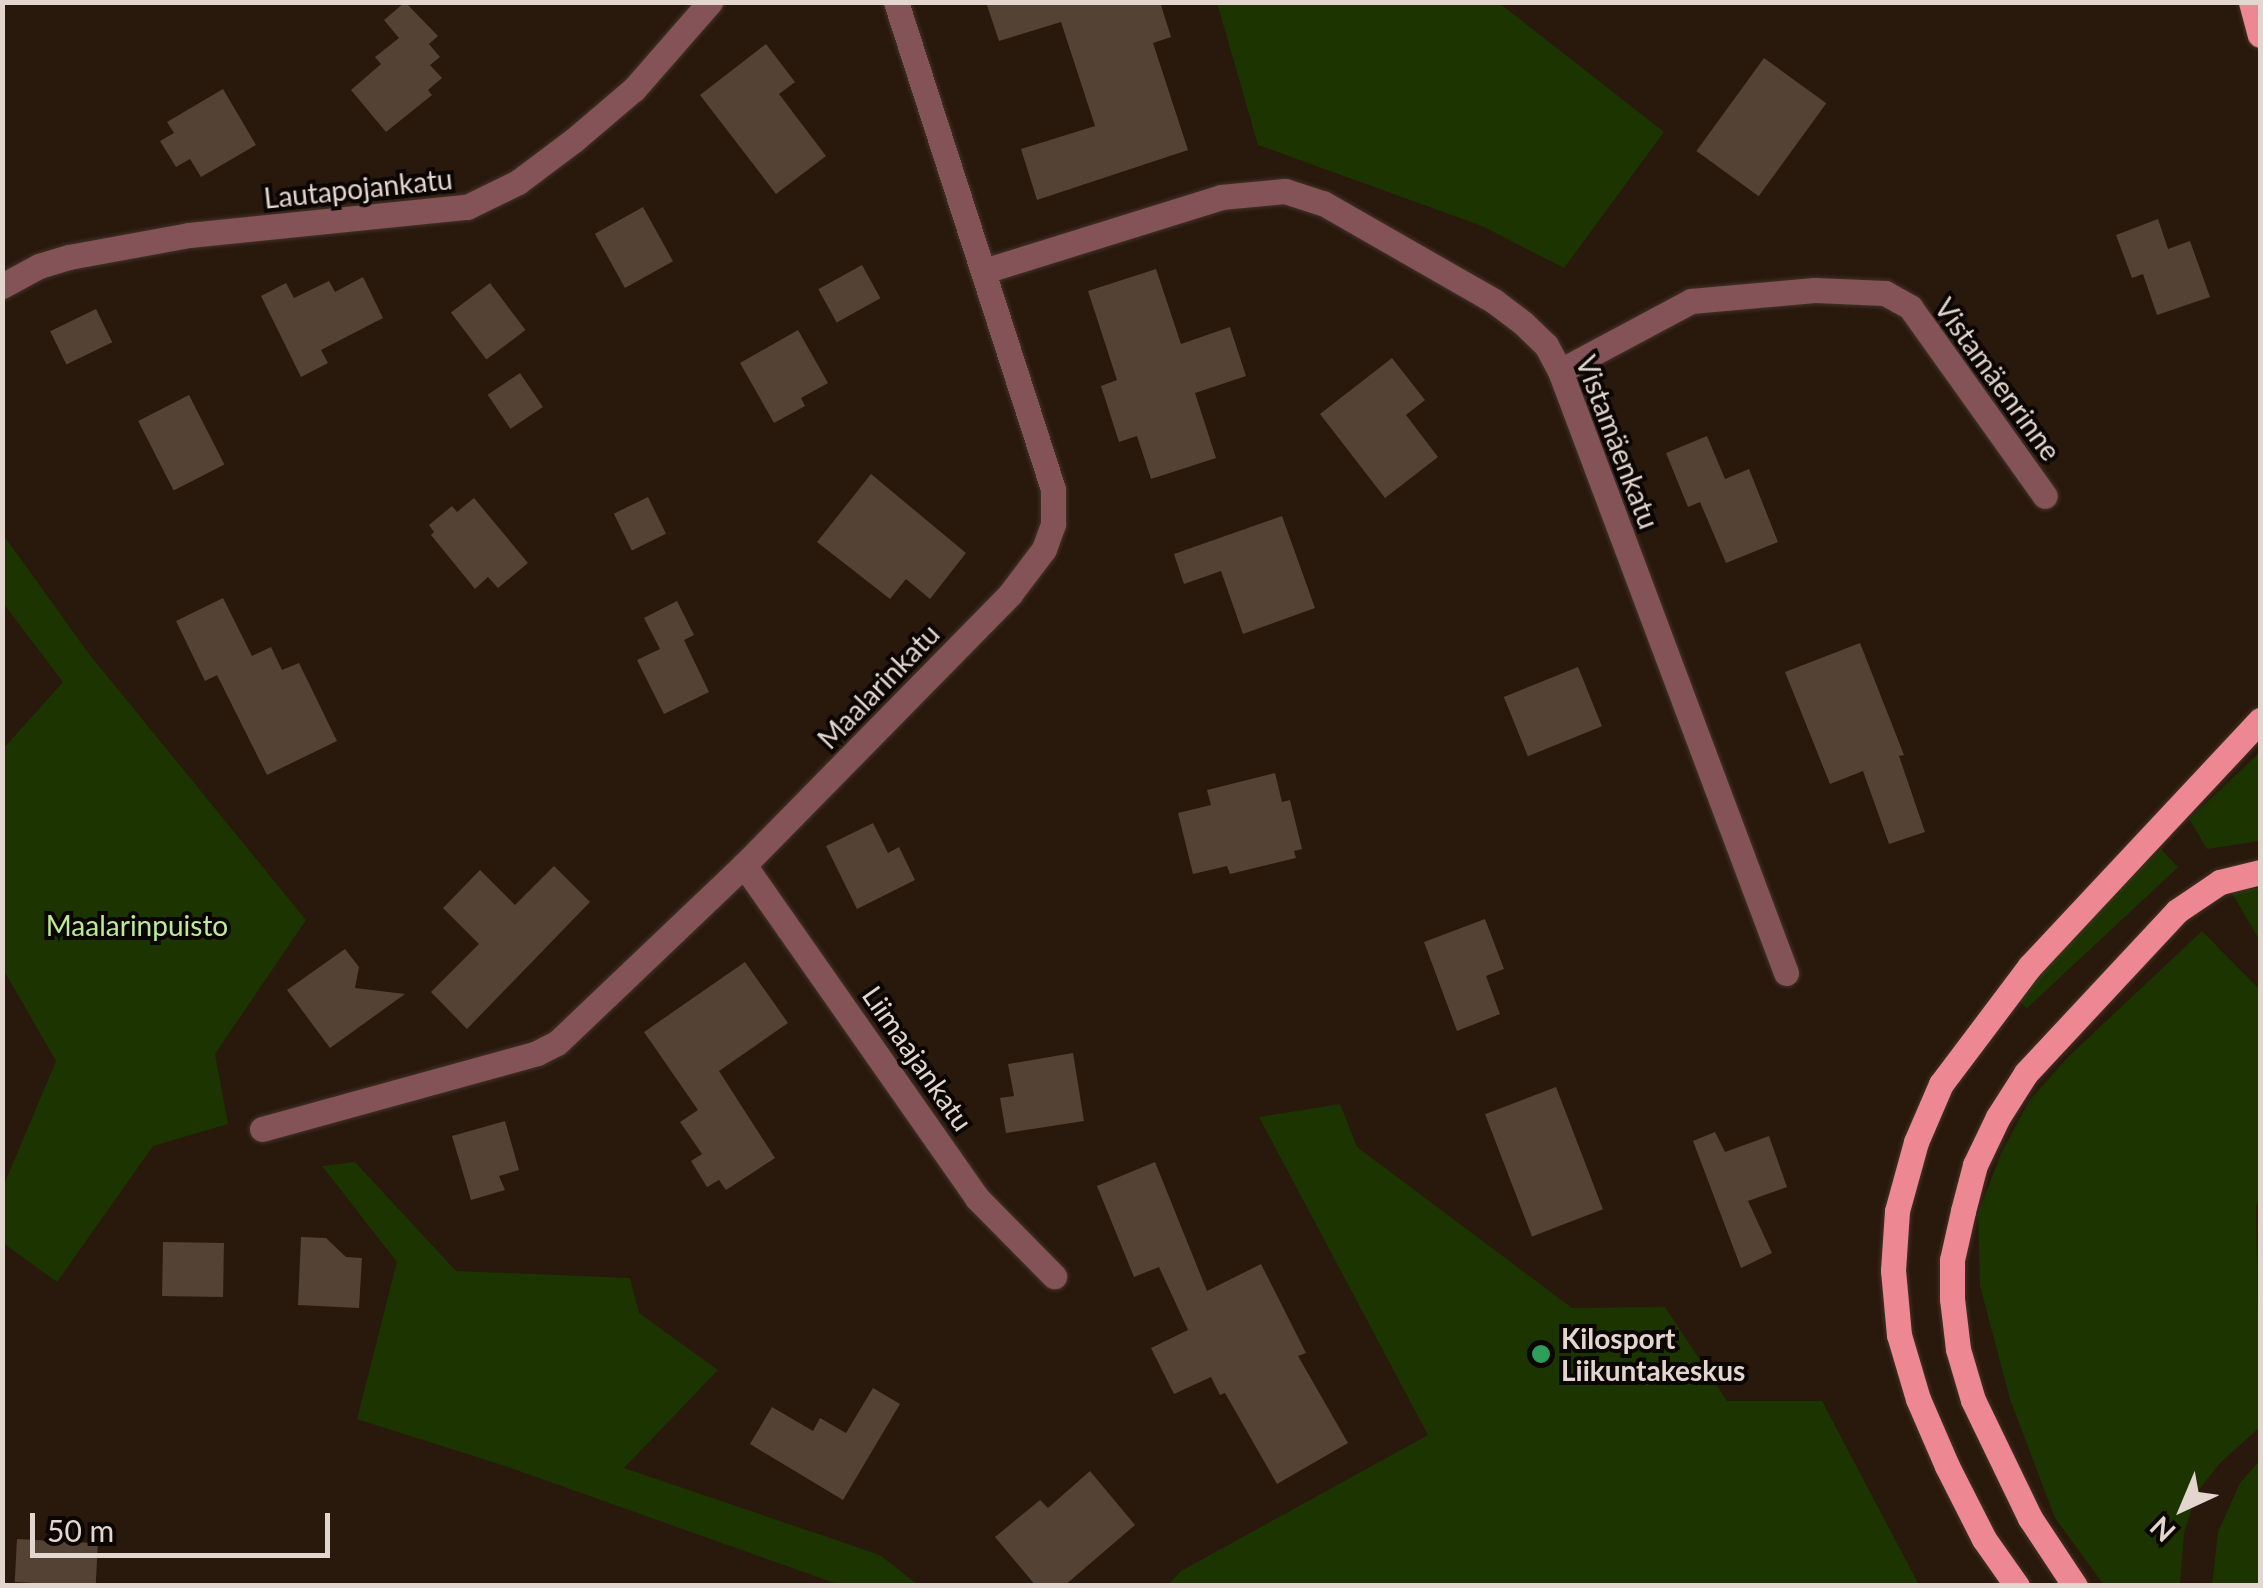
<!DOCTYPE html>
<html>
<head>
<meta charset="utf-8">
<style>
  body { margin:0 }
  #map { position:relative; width:2263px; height:1588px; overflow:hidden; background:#29180c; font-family:Lato,sans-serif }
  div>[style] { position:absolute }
  .green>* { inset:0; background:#1b3400; transform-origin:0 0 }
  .building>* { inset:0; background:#544234; transform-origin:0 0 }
  .roads { filter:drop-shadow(0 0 2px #433327) drop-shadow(0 0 2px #433327) }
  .minor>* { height:25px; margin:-12.5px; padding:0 12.5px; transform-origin:12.5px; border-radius:12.5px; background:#845357 }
  .major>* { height:25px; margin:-12.5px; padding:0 12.5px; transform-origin:12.5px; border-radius:12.5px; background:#ed8792 }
  .dots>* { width:28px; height:28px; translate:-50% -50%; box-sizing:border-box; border:5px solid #0c0603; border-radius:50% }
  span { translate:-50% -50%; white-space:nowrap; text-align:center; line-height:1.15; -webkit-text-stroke:8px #0c0603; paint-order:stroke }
  .street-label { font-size:28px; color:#e2d6ce }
  .park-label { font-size:28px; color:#bcea99 }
  .poi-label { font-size:28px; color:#e2d6ce; font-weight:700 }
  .left { translate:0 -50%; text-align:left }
  .frame { position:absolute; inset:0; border:5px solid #e2d6ce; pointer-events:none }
  .north { position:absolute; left:2133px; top:1458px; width:100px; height:100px; -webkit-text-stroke:8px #0c0603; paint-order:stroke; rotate:224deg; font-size:28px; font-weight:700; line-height:40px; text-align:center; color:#e2d6ce }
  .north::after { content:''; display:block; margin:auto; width:35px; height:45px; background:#e2d6ce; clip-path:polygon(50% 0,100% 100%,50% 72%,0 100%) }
  .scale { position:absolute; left:30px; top:1513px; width:300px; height:45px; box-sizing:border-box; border:5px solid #e2d6ce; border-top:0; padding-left:12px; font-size:30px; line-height:35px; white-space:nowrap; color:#e2d6ce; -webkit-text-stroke:8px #0c0603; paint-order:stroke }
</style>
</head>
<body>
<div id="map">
  <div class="green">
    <i style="clip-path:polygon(1217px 3px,1499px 3px,1664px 132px,1564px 268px,1482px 226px,1258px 145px)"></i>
    <i style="clip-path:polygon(2px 533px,89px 654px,306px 920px,215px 1054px,228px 1124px,153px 1146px,57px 1282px,3px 1243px,3px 1187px,56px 1061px,3px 969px,3px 749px,63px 682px,3px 603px)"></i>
    <i style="clip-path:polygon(2260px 752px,2260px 841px,2207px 849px,2189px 819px)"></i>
    <i style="left:2161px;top:849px;width:25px;height:207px;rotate:47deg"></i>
    <i style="clip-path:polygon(2260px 887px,2260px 941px,2232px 893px)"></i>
    <i style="clip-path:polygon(2202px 931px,2260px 990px,2260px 1192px,2256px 1207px,2260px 1427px,2221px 1462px,2197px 1492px,2184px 1533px,2180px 1585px,2104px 1585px,2055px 1518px,2010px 1399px,1980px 1286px,1978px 1214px,2001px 1153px,2029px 1101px,2067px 1058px)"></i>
    <i style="clip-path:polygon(1340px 1104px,1357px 1147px,1572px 1308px,1665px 1307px,1727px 1401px,1822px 1401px,1919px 1585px,1168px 1585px,1181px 1571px,1428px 1435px,1259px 1117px)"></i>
    <i style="clip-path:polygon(355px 1162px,456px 1271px,630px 1278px,639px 1313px,718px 1370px,624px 1468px,880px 1555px,918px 1585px,840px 1585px,508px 1467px,357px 1419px,397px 1262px,322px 1166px)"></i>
    <i style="clip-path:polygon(2260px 1460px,2260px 1585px,2212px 1585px,2218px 1532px,2240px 1483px)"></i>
  </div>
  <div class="building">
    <i style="clip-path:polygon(405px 2px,438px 36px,429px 44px,440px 57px,430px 65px,442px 78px,428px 90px,432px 95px,386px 132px,351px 90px,381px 64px,375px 57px,399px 38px,384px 20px)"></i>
    <i style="clip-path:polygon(986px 2px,1160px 2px,1171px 37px,1153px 43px,1188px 150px,1037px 200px,1021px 149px,1095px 126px,1061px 22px,999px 41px)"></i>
    <i style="clip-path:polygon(766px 44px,795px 82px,779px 94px,826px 156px,776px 194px,700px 95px)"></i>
    <i style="left:1764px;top:58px;width:77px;height:115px;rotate:36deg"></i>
    <i style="clip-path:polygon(223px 89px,256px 145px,201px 177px,190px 159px,176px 167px,160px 141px,174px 133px,167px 122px)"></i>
    <i style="left:643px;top:207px;width:62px;height:55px;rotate:61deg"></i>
    <i style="clip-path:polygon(2158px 219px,2168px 249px,2190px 241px,2210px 297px,2157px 315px,2143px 274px,2132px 278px,2116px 235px)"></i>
    <i style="left:862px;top:265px;width:38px;height:50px;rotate:61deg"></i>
    <i style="clip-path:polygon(1156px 269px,1181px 344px,1230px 327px,1246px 376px,1195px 393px,1216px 458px,1151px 479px,1137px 436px,1119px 442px,1101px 386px,1117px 380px,1088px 291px)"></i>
    <i style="clip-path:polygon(363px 277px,383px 318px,321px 350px,328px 363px,301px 377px,261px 296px,286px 283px,294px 298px,329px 281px,335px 292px)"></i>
    <i style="left:490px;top:283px;width:59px;height:49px;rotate:53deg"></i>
    <i style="left:96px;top:309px;width:37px;height:51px;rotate:64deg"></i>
    <i style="clip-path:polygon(798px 330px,828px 383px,801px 398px,805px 406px,774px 423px,740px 363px)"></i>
    <i style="clip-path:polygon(1392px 358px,1425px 400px,1406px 415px,1438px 457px,1385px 498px,1320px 414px)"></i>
    <i style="left:520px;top:373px;width:41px;height:39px;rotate:56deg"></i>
    <i style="left:189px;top:395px;width:78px;height:57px;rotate:63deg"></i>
    <i style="clip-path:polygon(1707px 436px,1725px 479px,1749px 469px,1778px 542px,1726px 563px,1700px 502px,1688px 507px,1666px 453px)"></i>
    <i style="clip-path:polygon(871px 474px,966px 553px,930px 599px,906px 579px,890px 599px,817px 542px)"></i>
    <i style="left:648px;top:497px;width:41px;height:38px;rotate:64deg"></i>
    <i style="clip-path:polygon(474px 498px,528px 563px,498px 588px,488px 577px,475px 589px,431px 535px,434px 532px,429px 525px,452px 506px,457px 512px)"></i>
    <i style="clip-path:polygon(1282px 516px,1315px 608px,1243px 634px,1221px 571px,1184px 584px,1174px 554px)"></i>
    <i style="clip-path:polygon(223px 598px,252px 656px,271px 647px,282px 670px,299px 663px,337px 741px,267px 775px,217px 675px,205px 681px,176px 621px)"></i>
    <i style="clip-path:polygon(677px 601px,694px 635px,684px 640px,709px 692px,664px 714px,637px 660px,660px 649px,644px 618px)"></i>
    <i style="clip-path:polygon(1860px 643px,1904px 755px,1899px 756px,1925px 832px,1889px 844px,1863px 771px,1830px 784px,1785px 672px)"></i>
    <i style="left:1578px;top:667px;width:64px;height:80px;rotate:68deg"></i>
    <i style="clip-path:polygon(1275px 773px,1282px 802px,1290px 800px,1302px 849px,1294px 851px,1296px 858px,1230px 874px,1227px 866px,1193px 874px,1178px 813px,1211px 805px,1207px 790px)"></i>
    <i style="clip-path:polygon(873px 823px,888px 853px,899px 847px,915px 880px,857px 909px,826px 846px)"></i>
    <i style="clip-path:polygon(554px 866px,590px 902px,467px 1029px,431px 992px,479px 944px,443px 908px,480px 870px,515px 905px)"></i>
    <i style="clip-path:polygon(1485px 919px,1504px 969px,1486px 976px,1500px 1014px,1457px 1031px,1424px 942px)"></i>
    <i style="clip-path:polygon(345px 949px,359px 967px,355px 988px,405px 994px,330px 1048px,287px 990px)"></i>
    <i style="clip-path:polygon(745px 962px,788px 1023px,719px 1071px,775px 1158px,726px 1190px,719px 1180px,707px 1187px,691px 1161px,702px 1154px,680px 1122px,698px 1110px,644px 1032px)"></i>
    <i style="clip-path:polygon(1073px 1053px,1084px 1121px,1006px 1133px,1000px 1098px,1014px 1096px,1008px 1064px)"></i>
    <i style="left:1556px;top:1087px;width:131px;height:76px;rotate:69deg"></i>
    <i style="clip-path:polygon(505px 1121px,519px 1170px,499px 1176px,505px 1190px,471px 1200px,452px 1136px)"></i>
    <i style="clip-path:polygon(1715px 1132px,1725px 1152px,1769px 1136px,1787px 1187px,1748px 1201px,1772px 1253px,1741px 1268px,1693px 1141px)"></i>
    <i style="clip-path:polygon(1155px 1162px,1207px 1291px,1261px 1264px,1306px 1353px,1298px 1356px,1348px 1443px,1277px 1484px,1225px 1393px,1220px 1395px,1211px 1377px,1174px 1394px,1151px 1348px,1188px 1330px,1159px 1267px,1134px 1277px,1097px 1186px)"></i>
    <i style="clip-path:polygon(301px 1237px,326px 1238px,346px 1257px,362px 1258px,359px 1308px,298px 1305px)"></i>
    <i style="left:163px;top:1242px;width:61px;height:54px;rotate:1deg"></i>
    <i style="clip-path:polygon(873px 1388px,900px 1404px,843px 1500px,750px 1444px,772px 1407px,813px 1431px,820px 1418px,846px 1433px)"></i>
    <i style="clip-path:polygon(1090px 1471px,1135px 1525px,1064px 1586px,1036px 1586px,995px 1537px,1040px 1500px,1048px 1508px)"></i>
    <i style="left:17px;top:1539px;width:81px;height:43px;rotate:3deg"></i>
  </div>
  <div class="roads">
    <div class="minor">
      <i style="left:984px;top:271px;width:248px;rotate:-17.3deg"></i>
      <i style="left:1221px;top:197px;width:64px;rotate:-5.4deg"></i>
      <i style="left:1285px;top:191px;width:40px;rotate:18deg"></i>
      <i style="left:1323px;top:203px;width:197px;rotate:29.8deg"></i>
      <i style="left:1494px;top:301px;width:36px;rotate:37deg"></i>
      <i style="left:1523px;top:323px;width:32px;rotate:44deg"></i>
      <i style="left:1546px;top:345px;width:30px;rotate:62deg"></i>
      <i style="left:1560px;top:371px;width:643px;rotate:69.42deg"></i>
      <i style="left:2px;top:286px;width:42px;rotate:-28.4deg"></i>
      <i style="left:39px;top:266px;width:31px;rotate:-17deg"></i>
      <i style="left:69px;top:257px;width:122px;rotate:-10.4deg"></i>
      <i style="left:189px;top:235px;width:279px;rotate:-5.8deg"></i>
      <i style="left:467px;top:207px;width:57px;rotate:-26.1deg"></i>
      <i style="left:518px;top:182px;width:70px;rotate:-36.9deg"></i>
      <i style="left:574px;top:140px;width:79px;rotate:-40.4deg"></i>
      <i style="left:634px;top:89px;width:116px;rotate:-48.9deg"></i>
      <i style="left:1560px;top:371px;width:149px;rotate:-28.1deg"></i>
      <i style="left:1691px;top:301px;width:124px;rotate:-5.1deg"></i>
      <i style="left:1815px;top:290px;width:70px;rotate:2.5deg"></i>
      <i style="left:1885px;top:293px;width:29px;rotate:29deg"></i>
      <i style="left:1910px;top:307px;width:232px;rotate:54.5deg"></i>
      <i style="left:744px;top:865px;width:406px;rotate:55deg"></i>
      <i style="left:977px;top:1198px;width:110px;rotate:45.4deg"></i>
      <i style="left:262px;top:1129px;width:285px;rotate:-15.4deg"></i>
      <i style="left:537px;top:1053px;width:22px;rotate:-27deg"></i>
      <i style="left:557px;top:1043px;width:258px;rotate:-43.6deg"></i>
      <i style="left:744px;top:865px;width:380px;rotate:-45.5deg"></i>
      <i style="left:1010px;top:594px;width:56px;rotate:-52.9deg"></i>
      <i style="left:1044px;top:549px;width:27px;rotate:-70deg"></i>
      <i style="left:1053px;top:524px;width:35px;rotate:-90deg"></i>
      <i style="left:1053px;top:489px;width:512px;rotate:-107.87deg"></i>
    </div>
    <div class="major">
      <i style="left:2251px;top:2px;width:34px;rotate:75deg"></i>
      <i style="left:2017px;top:1586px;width:57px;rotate:-125.1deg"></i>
      <i style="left:1984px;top:1539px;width:82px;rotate:-116.9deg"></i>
      <i style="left:1947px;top:1466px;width:73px;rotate:-113.4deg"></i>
      <i style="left:1918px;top:1399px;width:67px;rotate:-106.5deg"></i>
      <i style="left:1899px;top:1335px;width:65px;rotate:-95.3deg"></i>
      <i style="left:1893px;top:1270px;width:59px;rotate:-86.1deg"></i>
      <i style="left:1897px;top:1211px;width:72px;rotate:-74.6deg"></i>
      <i style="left:1916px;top:1142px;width:63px;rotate:-66.7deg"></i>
      <i style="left:1941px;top:1084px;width:148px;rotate:-53deg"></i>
      <i style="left:2030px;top:966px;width:337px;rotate:-46.9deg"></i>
      <i style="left:2075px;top:1586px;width:82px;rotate:-123.5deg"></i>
      <i style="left:2030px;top:1518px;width:131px;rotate:-115.8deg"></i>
      <i style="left:1973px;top:1400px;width:53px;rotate:-106.4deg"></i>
      <i style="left:1958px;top:1349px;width:50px;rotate:-96.8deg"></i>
      <i style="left:1952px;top:1299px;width:39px;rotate:-90deg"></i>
      <i style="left:1952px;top:1260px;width:50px;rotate:-77.3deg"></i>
      <i style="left:1963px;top:1211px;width:48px;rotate:-75.4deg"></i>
      <i style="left:1975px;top:1165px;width:53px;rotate:-64.4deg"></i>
      <i style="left:1998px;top:1117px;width:52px;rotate:-57.5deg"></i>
      <i style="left:2026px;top:1073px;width:221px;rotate:-47deg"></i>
      <i style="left:2177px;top:911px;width:52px;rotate:-34deg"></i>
      <i style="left:2220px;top:882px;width:41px;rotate:-14deg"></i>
    </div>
  </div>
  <div class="dots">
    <i style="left:1541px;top:1354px;background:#2e9e5b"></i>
  </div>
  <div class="street-label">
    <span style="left:358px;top:188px;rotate:-6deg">Lautapojankatu</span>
    <span style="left:1998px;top:379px;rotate:54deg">Vistamäenrinne</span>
    <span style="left:1618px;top:442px;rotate:69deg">Vistamäenkatu</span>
    <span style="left:878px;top:686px;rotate:-46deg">Maalarinkatu</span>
    <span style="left:918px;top:1058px;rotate:55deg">Liimaajankatu</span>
  </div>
  <div class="park-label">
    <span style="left:137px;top:925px">Maalarinpuisto</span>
  </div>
  <div class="poi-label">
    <span class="left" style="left:1561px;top:1354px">Kilosport<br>Liikuntakeskus</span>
  </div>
  <div class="frame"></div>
  <div class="north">N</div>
  <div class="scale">50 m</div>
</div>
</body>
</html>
